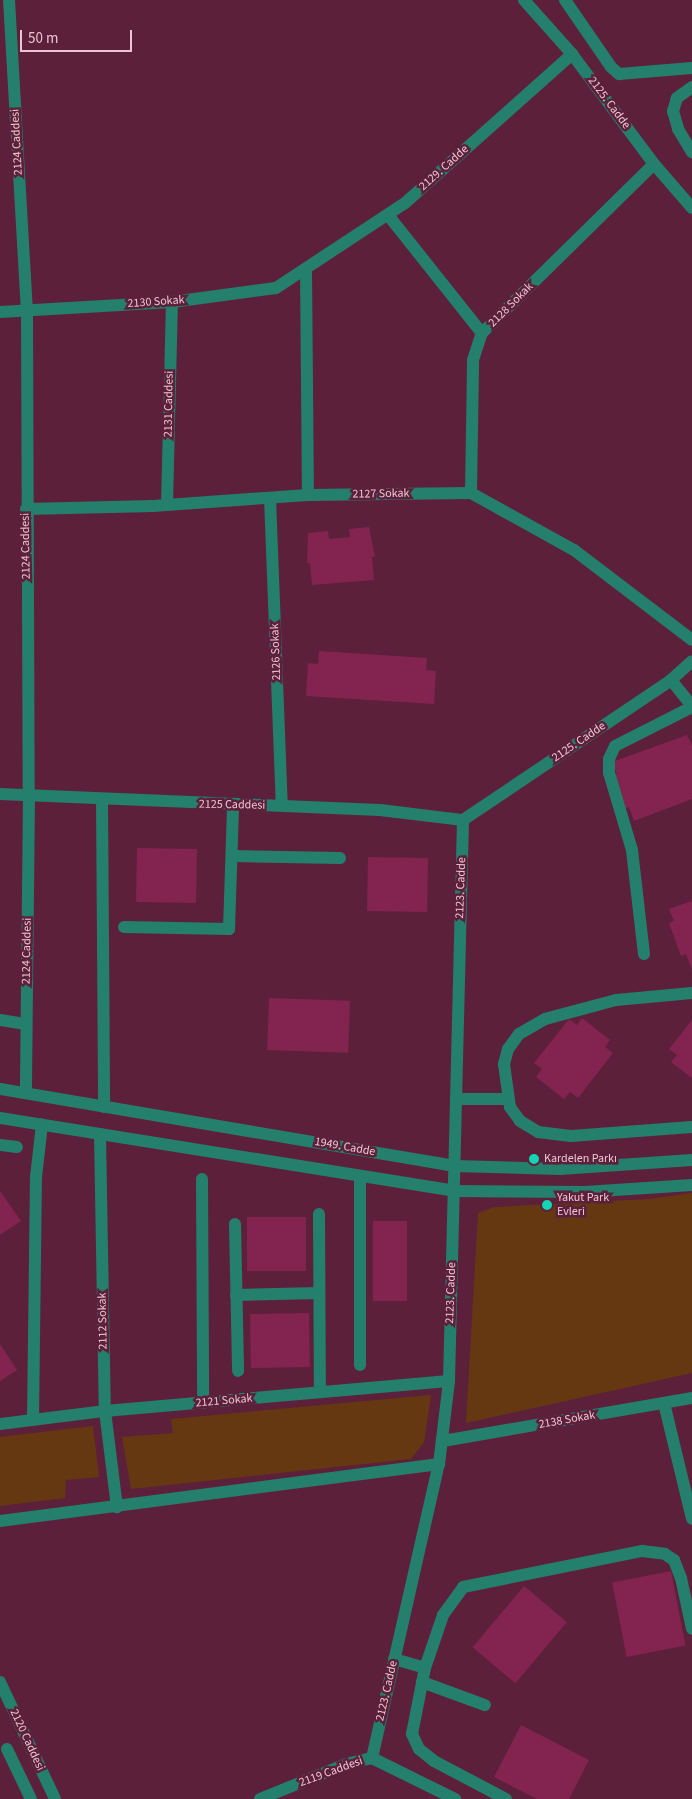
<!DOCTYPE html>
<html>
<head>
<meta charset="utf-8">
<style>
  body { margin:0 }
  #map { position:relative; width:692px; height:1799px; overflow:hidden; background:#5d203a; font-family:"Source Sans 3",sans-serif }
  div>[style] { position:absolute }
  .green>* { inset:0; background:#653812 }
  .building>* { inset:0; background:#832350; transform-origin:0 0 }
  .minor>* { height:12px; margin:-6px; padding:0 6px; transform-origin:6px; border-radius:6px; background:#247f6c }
  .dots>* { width:14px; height:14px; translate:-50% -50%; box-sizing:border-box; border:2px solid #5d203a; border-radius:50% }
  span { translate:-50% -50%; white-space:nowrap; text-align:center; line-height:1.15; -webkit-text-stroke:5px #5d203a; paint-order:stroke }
  .street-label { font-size:12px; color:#ecc5d2 }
  .poi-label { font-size:12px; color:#ecc5d2 }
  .left { translate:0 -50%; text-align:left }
  .scale { position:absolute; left:20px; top:30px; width:112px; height:22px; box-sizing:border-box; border:2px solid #ecc5d2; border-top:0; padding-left:6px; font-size:15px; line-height:18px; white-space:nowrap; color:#ecc5d2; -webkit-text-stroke:4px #5d203a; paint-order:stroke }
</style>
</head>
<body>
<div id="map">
  <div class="green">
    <i style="clip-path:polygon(692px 1193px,692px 1373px,466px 1423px,478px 1213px,494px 1207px,649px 1199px)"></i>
    <i style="clip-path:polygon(431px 1395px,424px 1442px,411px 1459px,131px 1489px,122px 1437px,173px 1433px,171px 1419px)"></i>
    <i style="clip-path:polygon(93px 1426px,99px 1477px,66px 1480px,65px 1498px,0 1506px,0 1437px)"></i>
  </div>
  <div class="building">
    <i style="clip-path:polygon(369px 527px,375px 557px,372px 557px,374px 580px,312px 585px,310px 563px,307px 563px,308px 533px,328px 531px,329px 539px,350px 537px,349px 529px)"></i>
    <i style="clip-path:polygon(319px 651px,427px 658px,426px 670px,436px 671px,434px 704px,306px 696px,308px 663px,318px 664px)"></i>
    <i style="clip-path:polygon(687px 735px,692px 745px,692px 799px,634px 821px,629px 807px,624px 809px,612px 776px,617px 774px,612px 762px)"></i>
    <i style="left:137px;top:848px;width:60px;height:54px;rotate:1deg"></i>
    <i style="left:368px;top:857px;width:60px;height:54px;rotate:1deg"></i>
    <i style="clip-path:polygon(692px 901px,692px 970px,686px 954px,681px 956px,669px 923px,674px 921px,669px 909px)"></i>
    <i style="left:269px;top:998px;width:81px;height:52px;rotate:2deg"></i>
    <i style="clip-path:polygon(582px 1018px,610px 1040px,605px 1047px,613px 1053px,578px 1098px,570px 1092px,564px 1099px,536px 1077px,542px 1069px,534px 1063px,569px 1019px,577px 1025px)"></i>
    <i style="clip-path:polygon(692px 1020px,692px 1078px,671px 1062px,677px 1055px,669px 1049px)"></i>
    <i style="clip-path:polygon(0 1191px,21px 1221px,0 1235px)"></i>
    <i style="left:306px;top:1217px;width:54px;height:59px;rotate:90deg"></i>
    <i style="left:373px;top:1221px;width:34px;height:80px"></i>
    <i style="left:309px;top:1313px;width:54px;height:59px;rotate:89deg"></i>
    <i style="clip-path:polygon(0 1344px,17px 1370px,0 1381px)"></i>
    <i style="left:671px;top:1571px;width:76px;height:60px;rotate:79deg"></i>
    <i style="left:524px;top:1586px;width:56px;height:80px;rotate:40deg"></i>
    <i style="clip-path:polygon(521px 1725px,589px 1760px,569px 1799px,537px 1799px,494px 1777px)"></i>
  </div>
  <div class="minor">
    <i style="left:9px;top:0;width:312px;rotate:86.7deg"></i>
    <i style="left:27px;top:311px;width:485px;rotate:89.8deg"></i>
    <i style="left:29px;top:796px;width:297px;rotate:90.6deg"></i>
    <i style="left:524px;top:0;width:72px;rotate:48.4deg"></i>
    <i style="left:572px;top:54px;width:137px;rotate:53.3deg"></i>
    <i style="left:654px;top:164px;width:58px;rotate:49.2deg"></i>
    <i style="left:565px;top:0;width:81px;rotate:55.5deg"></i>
    <i style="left:611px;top:67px;width:11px;rotate:41deg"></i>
    <i style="left:619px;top:74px;width:73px;rotate:-4.7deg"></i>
    <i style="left:692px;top:87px;width:19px;rotate:144deg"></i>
    <i style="left:677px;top:98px;width:14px;rotate:107deg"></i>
    <i style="left:673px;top:111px;width:19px;rotate:74deg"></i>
    <i style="left:678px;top:129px;width:27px;rotate:59deg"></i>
    <i style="left:388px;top:215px;width:151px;rotate:51.5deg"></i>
    <i style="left:306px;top:270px;width:225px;rotate:89.5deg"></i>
    <i style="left:0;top:312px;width:172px;rotate:-3.3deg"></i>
    <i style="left:172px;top:302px;width:105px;rotate:-7.7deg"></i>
    <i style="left:276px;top:288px;width:154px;rotate:-33.4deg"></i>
    <i style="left:405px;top:203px;width:224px;rotate:-41.7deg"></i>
    <i style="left:471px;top:493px;width:133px;rotate:-89.1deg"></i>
    <i style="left:473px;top:360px;width:28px;rotate:-72deg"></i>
    <i style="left:482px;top:333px;width:241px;rotate:-44.5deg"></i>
    <i style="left:270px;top:498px;width:308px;rotate:87.8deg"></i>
    <i style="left:167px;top:505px;width:203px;rotate:-88.6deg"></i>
    <i style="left:26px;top:509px;width:127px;rotate:-1.4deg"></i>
    <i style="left:153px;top:506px;width:155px;rotate:-4.1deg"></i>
    <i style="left:308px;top:495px;width:163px;rotate:-0.7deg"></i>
    <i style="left:471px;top:493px;width:118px;rotate:29deg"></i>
    <i style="left:574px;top:550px;width:148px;rotate:37.3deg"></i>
    <i style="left:671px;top:680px;width:33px;rotate:51deg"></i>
    <i style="left:0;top:794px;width:380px;rotate:2.4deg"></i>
    <i style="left:380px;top:810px;width:84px;rotate:6.9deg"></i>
    <i style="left:102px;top:799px;width:308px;rotate:89.6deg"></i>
    <i style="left:463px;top:820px;width:251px;rotate:-33.9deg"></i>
    <i style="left:671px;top:680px;width:28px;rotate:-42deg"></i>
    <i style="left:233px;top:856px;width:107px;rotate:1.1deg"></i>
    <i style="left:124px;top:927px;width:105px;rotate:1.1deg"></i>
    <i style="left:229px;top:929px;width:123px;rotate:-88.1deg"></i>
    <i style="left:644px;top:954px;width:105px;rotate:-96.6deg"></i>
    <i style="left:632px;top:850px;width:80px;rotate:-106.6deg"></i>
    <i style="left:609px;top:773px;width:14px;rotate:-90deg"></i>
    <i style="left:609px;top:759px;width:14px;rotate:-65deg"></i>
    <i style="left:615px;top:746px;width:86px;rotate:-26.9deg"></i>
    <i style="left:692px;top:993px;width:76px;rotate:174.7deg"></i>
    <i style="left:616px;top:1000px;width:73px;rotate:165deg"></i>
    <i style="left:545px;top:1019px;width:30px;rotate:150deg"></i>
    <i style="left:519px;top:1034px;width:19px;rotate:126deg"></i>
    <i style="left:508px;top:1049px;width:16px;rotate:105deg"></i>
    <i style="left:504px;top:1064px;width:43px;rotate:82.1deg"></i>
    <i style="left:510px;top:1107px;width:17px;rotate:54deg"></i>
    <i style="left:520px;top:1121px;width:21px;rotate:31deg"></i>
    <i style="left:538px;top:1132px;width:33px;rotate:7deg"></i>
    <i style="left:571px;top:1136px;width:121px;rotate:-4.3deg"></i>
    <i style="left:0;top:1020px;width:26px;rotate:9deg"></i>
    <i style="left:0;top:1089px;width:460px;rotate:9.6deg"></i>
    <i style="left:454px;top:1166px;width:106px;rotate:1.6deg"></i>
    <i style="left:560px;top:1169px;width:132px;rotate:-3.9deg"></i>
    <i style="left:456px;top:1099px;width:50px"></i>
    <i style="left:0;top:1118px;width:460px;rotate:9.1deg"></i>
    <i style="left:454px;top:1191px;width:131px;rotate:0.4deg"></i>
    <i style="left:585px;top:1192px;width:107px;rotate:-3.7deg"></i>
    <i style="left:100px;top:1134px;width:277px;rotate:89deg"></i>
    <i style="left:105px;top:1411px;width:97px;rotate:82.9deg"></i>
    <i style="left:0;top:1145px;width:17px;rotate:7deg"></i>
    <i style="left:202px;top:1179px;width:224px;rotate:89.7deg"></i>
    <i style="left:319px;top:1214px;width:178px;rotate:89.7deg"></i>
    <i style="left:235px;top:1224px;width:147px;rotate:88.8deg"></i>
    <i style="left:236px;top:1295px;width:83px;rotate:-1.4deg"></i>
    <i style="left:360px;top:1365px;width:188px;rotate:-90deg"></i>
    <i style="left:664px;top:1403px;width:119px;rotate:76.4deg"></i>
    <i style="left:33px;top:1420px;width:243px;rotate:-89.3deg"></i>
    <i style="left:36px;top:1177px;width:53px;rotate:-83.5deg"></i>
    <i style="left:0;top:1424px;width:106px;rotate:-7.1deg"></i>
    <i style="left:105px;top:1411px;width:345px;rotate:-5deg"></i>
    <i style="left:443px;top:1441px;width:253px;rotate:-9.8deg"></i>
    <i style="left:0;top:1521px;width:443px;rotate:-7.4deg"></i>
    <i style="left:394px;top:1659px;width:32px;rotate:16deg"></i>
    <i style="left:0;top:1682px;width:129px;rotate:64.8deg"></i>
    <i style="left:422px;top:1682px;width:67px;rotate:20.1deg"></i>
    <i style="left:7px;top:1749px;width:55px;rotate:64.4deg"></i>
    <i style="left:372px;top:1758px;width:302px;rotate:-77.2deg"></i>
    <i style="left:439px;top:1464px;width:84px;rotate:-83.1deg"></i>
    <i style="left:449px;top:1381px;width:561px;rotate:-88.57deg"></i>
    <i style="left:260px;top:1799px;width:93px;rotate:-22.1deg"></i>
    <i style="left:346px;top:1764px;width:27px;rotate:-13deg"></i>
    <i style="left:372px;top:1758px;width:93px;rotate:26.3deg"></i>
    <i style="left:506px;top:1799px;width:81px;rotate:-152.2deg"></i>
    <i style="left:434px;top:1761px;width:19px;rotate:-141deg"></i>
    <i style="left:419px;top:1749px;width:17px;rotate:-115deg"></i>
    <i style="left:412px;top:1734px;width:67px;rotate:-78.9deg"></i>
    <i style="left:425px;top:1668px;width:56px;rotate:-71.2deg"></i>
    <i style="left:443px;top:1615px;width:34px;rotate:-54deg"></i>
    <i style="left:463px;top:1587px;width:183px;rotate:-11.4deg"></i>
    <i style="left:642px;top:1551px;width:23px;rotate:7deg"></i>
    <i style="left:665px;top:1554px;width:11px;rotate:34deg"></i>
    <i style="left:674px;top:1560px;width:19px;rotate:69deg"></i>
    <i style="left:681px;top:1578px;width:52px;rotate:77.8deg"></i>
  </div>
  <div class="dots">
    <i style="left:534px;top:1159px;background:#11d5b4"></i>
    <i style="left:547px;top:1205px;background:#11d5b4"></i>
  </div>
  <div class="street-label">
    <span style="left:609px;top:103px;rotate:53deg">2125. Cadde</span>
    <span style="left:17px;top:142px;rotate:-93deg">2124 Caddesi</span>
    <span style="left:444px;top:168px;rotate:-42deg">2129. Cadde</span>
    <span style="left:156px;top:302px;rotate:-4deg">2130 Sokak</span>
    <span style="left:511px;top:305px;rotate:-45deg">2128 Sokak</span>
    <span style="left:169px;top:404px;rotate:-89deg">2131 Caddesi</span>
    <span style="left:381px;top:494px;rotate:-1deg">2127 Sokak</span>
    <span style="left:26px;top:546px;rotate:-91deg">2124 Caddesi</span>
    <span style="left:276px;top:652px;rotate:-92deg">2126 Sokak</span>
    <span style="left:579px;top:742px;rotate:-34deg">2125. Cadde</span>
    <span style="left:232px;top:805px;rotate:1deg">2125 Caddesi</span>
    <span style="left:461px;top:888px;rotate:-88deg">2123. Cadde</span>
    <span style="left:27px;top:951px;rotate:-89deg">2124 Caddesi</span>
    <span style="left:345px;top:1147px;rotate:10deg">1949. Cadde</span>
    <span style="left:451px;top:1293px;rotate:-88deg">2123. Cadde</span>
    <span style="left:103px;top:1321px;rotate:-91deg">2112 Sokak</span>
    <span style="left:224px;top:1401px;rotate:-5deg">2121 Sokak</span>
    <span style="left:567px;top:1420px;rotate:-10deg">2138 Sokak</span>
    <span style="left:387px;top:1691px;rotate:-77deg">2123. Cadde</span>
    <span style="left:27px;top:1740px;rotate:65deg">2120 Caddesi</span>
    <span style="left:331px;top:1772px;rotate:-20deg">2119 Caddesi</span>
  </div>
  <div class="poi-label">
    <span class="left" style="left:544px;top:1159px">Kardelen Parkı</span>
    <span class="left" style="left:557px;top:1205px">Yakut Park<br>Evleri</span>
  </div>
  <div class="scale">50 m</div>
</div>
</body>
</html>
